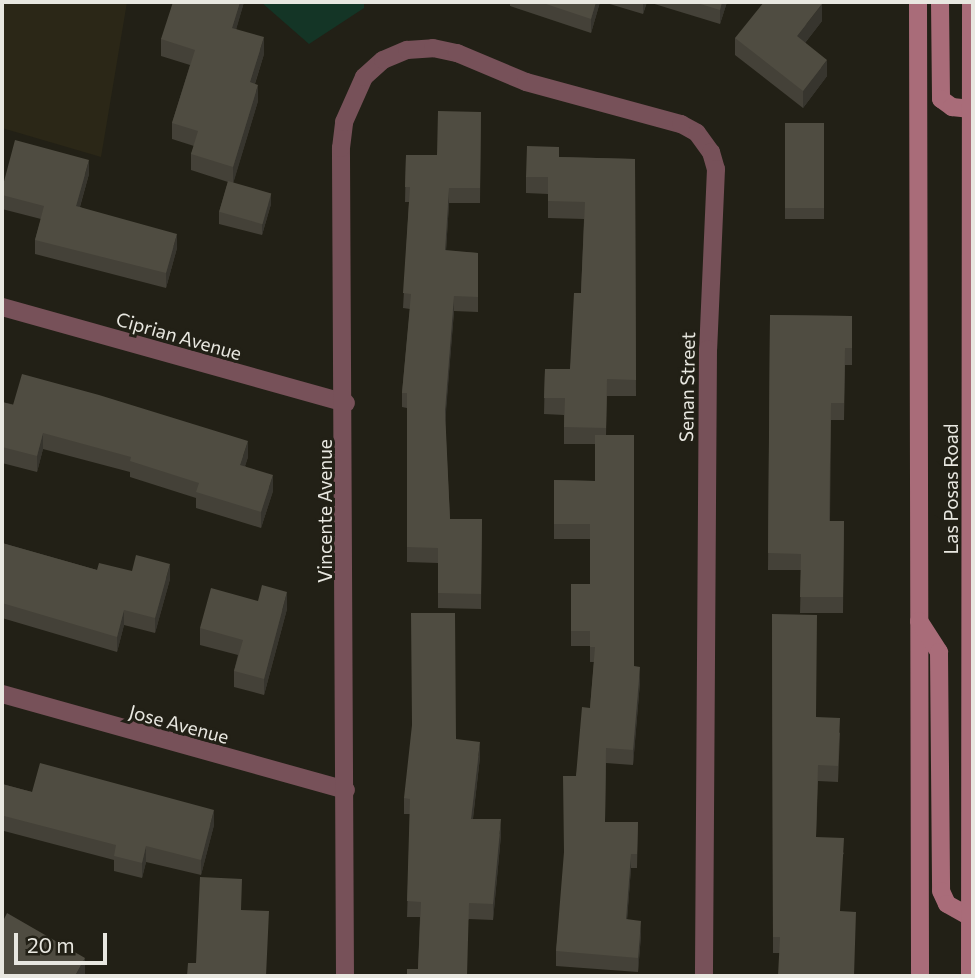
<!DOCTYPE html>
<html>
<head>
<meta charset="utf-8">
<style>
  body { margin:0 }
  #map { position:relative; width:975px; height:978px; overflow:hidden; background:#222016; font-family:Commissioner,sans-serif }
  div>[style] { position:absolute }
  .built>* { inset:0; background:#2b2717 }
  .green>* { inset:0; background:#143526 }
  .minor>* { height:18px; margin:-9px; padding:0 9px; transform-origin:9px; border-radius:9px; background:#775159 }
  .secondary>* { height:18px; margin:-9px; padding:0 9px; transform-origin:9px; border-radius:9px; background:#a96c79 }
  .wall>* { inset:0; background:#444138; transform-origin:0 0 }
  .shaded-wall>* { inset:0; background:#37352e }
  .building>* { inset:0; background:#4f4c41; transform-origin:0 0 }
  span { translate:-50% -50%; white-space:nowrap; text-align:center; line-height:1.15; -webkit-text-stroke:6px #222016; paint-order:stroke }
  .street-label { font-size:19px; color:#e8e7e0 }
  .frame { position:absolute; inset:0; border:4px solid #e8e7e0; pointer-events:none }
  .scale { position:absolute; left:14px; top:933px; width:93px; height:32px; box-sizing:border-box; border:4px solid #e8e7e0; border-top:0; padding-left:9px; font-size:21px; line-height:24px; white-space:nowrap; color:#e8e7e0; -webkit-text-stroke:5px #222016; paint-order:stroke }
</style>
</head>
<body>
<div id="map">
  <div class="built">
    <i style="clip-path:polygon(2px 2px,127px 2px,101px 157px,2px 128px)"></i>
  </div>
  <div class="green">
    <i style="clip-path:polygon(261px 2px,364px 2px,364px 8px,309px 44px)"></i>
  </div>
  <div class="minor">
    <i style="left:2px;top:307px;width:357px;rotate:15.6deg"></i>
    <i style="left:2px;top:694px;width:357px;rotate:15.6deg"></i>
    <i style="left:345px;top:976px;width:828px;rotate:-90.28deg"></i>
    <i style="left:341px;top:148px;width:26px;rotate:-83deg"></i>
    <i style="left:344px;top:122px;width:49px;rotate:-66deg"></i>
    <i style="left:364px;top:77px;width:25px;rotate:-42deg"></i>
    <i style="left:383px;top:60px;width:26px;rotate:-23deg"></i>
    <i style="left:407px;top:50px;width:26px;rotate:-4deg"></i>
    <i style="left:433px;top:48px;width:25px;rotate:12deg"></i>
    <i style="left:457px;top:53px;width:75px;rotate:22.8deg"></i>
    <i style="left:526px;top:82px;width:161px;rotate:15.2deg"></i>
    <i style="left:681px;top:124px;width:18px;rotate:29deg"></i>
    <i style="left:697px;top:133px;width:24px;rotate:54deg"></i>
    <i style="left:711px;top:152px;width:18px;rotate:74deg"></i>
    <i style="left:716px;top:169px;width:180px;rotate:92.5deg"></i>
    <i style="left:708px;top:349px;width:627px;rotate:90.37deg"></i>
  </div>
  <div class="secondary">
    <i style="left:918px;top:2px;width:974px;rotate:89.88deg"></i>
    <i style="left:940px;top:2px;width:97px;rotate:89.4deg"></i>
    <i style="left:941px;top:99px;width:14px;rotate:36deg"></i>
    <i style="left:952px;top:107px;width:19px;rotate:6deg"></i>
    <i style="left:919px;top:621px;width:37px;rotate:57deg"></i>
    <i style="left:939px;top:652px;width:239px;rotate:89.5deg"></i>
    <i style="left:941px;top:891px;width:14px;rotate:65deg"></i>
    <i style="left:947px;top:904px;width:26px;rotate:29deg"></i>
    <i style="left:970px;top:976px;width:974px;rotate:-89.94deg"></i>
  </div>
  <div class="wall">
    <i style="clip-path:polygon(244px 2px,236px 29px,264px 54px,255px 84px,258px 101px,233px 183px,271px 204px,262px 235px,219px 224px,219px 212px,228px 182px,191px 170px,191px 154px,194px 146px,172px 139px,172px 123px,190px 65px,161px 56px,161px 39px,194px 3px)"></i>
    <i style="clip-path:polygon(510px 2px,600px 2px,591px 33px,510px 6px)"></i>
    <i style="clip-path:polygon(603px 2px,647px 2px,643px 14px)"></i>
    <i style="clip-path:polygon(648px 2px,727px 2px,720px 24px)"></i>
    <i style="clip-path:polygon(822px 21px,805px 43px,827px 76px,803px 108px,735px 55px,735px 38px)"></i>
    <i style="clip-path:polygon(481px 112px,480px 203px,449px 203px,446px 251px,478px 253px,478px 312px,454px 311px,445px 420px,450px 519px,482px 519px,481px 609px,438px 608px,438px 563px,407px 562px,407px 408px,402px 407px,402px 393px,410px 309px,403px 308px,409px 202px,405px 202px,406px 155px,437px 155px)"></i>
    <i style="left:785px;top:123px;width:39px;height:96px"></i>
    <i style="clip-path:polygon(559px 157px,635px 159px,636px 396px,607px 396px,606px 435px,634px 666px,640px 682px,633px 765px,606px 763px,605px 822px,638px 822px,637px 868px,631px 868px,627px 919px,641px 935px,638px 972px,556px 966px,556px 951px,576px 776px,590px 708px,594px 662px,590px 662px,590px 646px,571px 646px,571px 584px,590px 584px,590px 539px,554px 539px,554px 480px,595px 481px,595px 444px,564px 444px,564px 415px,544px 414px,545px 369px,570px 369px,581px 293px,584px 219px,548px 218px,548px 194px,526px 193px,526px 177px)"></i>
    <i style="clip-path:polygon(89px 174px,80px 207px,177px 248px,166px 288px,35px 254px,35px 240px,41px 219px,2px 209px,2px 189px)"></i>
    <i style="clip-path:polygon(770px 315px,852px 316px,852px 365px,845px 365px,844px 420px,831px 420px,830px 521px,844px 521px,843px 613px,800px 613px,801px 570px,768px 570px)"></i>
    <i style="clip-path:polygon(2px 402px,248px 457px,245px 466px,273px 491px,261px 528px,196px 508px,196px 498px,130px 477px,130px 472px,43px 449px,37px 472px,2px 463px)"></i>
    <i style="clip-path:polygon(2px 543px,97px 570px,132px 571px,170px 579px,155px 633px,124px 625px,117px 652px,2px 618px)"></i>
    <i style="clip-path:polygon(287px 609px,264px 695px,234px 687px,234px 671px,238px 655px,200px 645px,200px 628px)"></i>
    <i style="clip-path:polygon(772px 614px,816px 717px,840px 733px,838px 782px,818px 781px,816px 837px,844px 853px,780px 953px,773px 953px)"></i>
    <i style="clip-path:polygon(456px 739px,480px 757px,473px 819px,501px 835px,493px 920px,469px 919px,418px 969px,420px 917px,407px 917px,410px 814px,404px 814px,404px 798px)"></i>
    <i style="clip-path:polygon(2px 784px,32px 792px,214px 825px,201px 875px,146px 862px,142px 878px,114px 871px,114px 860px,4px 831px,2px 839px)"></i>
  </div>
  <div class="shaded-wall">
    <i style="clip-path:polygon(240px 2px,244px 2px,232px 44px,232px 28px)"></i>
    <i style="clip-path:polygon(596px 2px,600px 2px,591px 33px,591px 19px)"></i>
    <i style="clip-path:polygon(643px 2px,647px 2px,643px 14px)"></i>
    <i style="clip-path:polygon(722px 2px,727px 2px,720px 24px,720px 10px)"></i>
    <i style="clip-path:polygon(822px 4px,822px 21px,797px 53px,797px 36px)"></i>
    <i style="clip-path:polygon(264px 37px,264px 54px,250px 99px,250px 82px)"></i>
    <i style="clip-path:polygon(827px 60px,827px 76px,803px 108px,803px 91px)"></i>
    <i style="clip-path:polygon(258px 85px,258px 101px,233px 184px,233px 167px)"></i>
    <i style="clip-path:polygon(89px 160px,89px 174px,76px 220px,76px 206px)"></i>
    <i style="clip-path:polygon(449px 188px,449px 203px,445px 265px,445px 250px)"></i>
    <i style="clip-path:polygon(271px 193px,271px 204px,262px 235px,262px 224px)"></i>
    <i style="clip-path:polygon(177px 234px,177px 248px,166px 288px,166px 273px)"></i>
    <i style="clip-path:polygon(454px 296px,454px 311px,445px 425px,445px 410px)"></i>
    <i style="clip-path:polygon(43px 433px,43px 449px,37px 472px,37px 456px)"></i>
    <i style="clip-path:polygon(248px 441px,248px 457px,240px 481px,240px 465px)"></i>
    <i style="clip-path:polygon(273px 475px,273px 491px,261px 528px,261px 512px)"></i>
    <i style="clip-path:polygon(170px 564px,170px 579px,155px 633px,155px 618px)"></i>
    <i style="clip-path:polygon(287px 592px,287px 609px,264px 695px,264px 679px)"></i>
    <i style="clip-path:polygon(124px 610px,124px 625px,117px 652px,117px 637px)"></i>
    <i style="clip-path:polygon(640px 667px,640px 682px,633px 765px,633px 750px)"></i>
    <i style="clip-path:polygon(480px 742px,480px 757px,471px 834px,471px 819px)"></i>
    <i style="clip-path:polygon(214px 810px,214px 825px,201px 875px,201px 860px)"></i>
    <i style="clip-path:polygon(4px 816px,4px 831px,2px 839px,2px 823px)"></i>
    <i style="clip-path:polygon(501px 819px,501px 835px,493px 920px,493px 904px)"></i>
    <i style="clip-path:polygon(146px 846px,146px 862px,142px 878px,142px 863px)"></i>
    <i style="clip-path:polygon(631px 854px,631px 868px,626px 934px,626px 919px)"></i>
    <i style="clip-path:polygon(641px 921px,641px 935px,638px 972px,638px 958px)"></i>
    <i style="clip-path:polygon(85px 958px,85px 974px,84px 976px,75px 976px)"></i>
  </div>
  <div class="building">
    <i style="clip-path:polygon(173px 2px,189px 2px,194px 3px,194px 2px,240px 2px,232px 28px,264px 37px,250px 82px,258px 85px,233px 167px,191px 154px,198px 131px,172px 123px,195px 50px,161px 39px)"></i>
    <i style="clip-path:polygon(540px 2px,596px 2px,591px 19px)"></i>
    <i style="clip-path:polygon(694px 2px,722px 2px,720px 10px)"></i>
    <i style="clip-path:polygon(764px 2px,819px 2px,822px 4px,797px 36px,827px 60px,803px 91px,735px 38px)"></i>
    <i style="clip-path:polygon(438px 111px,481px 112px,480px 188px,449px 188px,445px 250px,478px 253px,478px 297px,454px 296px,445px 410px,450px 519px,482px 519px,481px 594px,438px 593px,438px 548px,407px 547px,407px 393px,402px 393px,411px 294px,403px 293px,410px 187px,405px 187px,406px 155px,437px 155px)"></i>
    <i style="left:785px;top:123px;width:39px;height:85px"></i>
    <i style="clip-path:polygon(15px 140px,89px 160px,76px 206px,177px 234px,166px 273px,35px 240px,44px 206px,2px 195px,2px 189px)"></i>
    <i style="clip-path:polygon(527px 146px,559px 147px,559px 157px,635px 159px,636px 380px,607px 379px,606px 428px,564px 427px,565px 398px,544px 398px,545px 369px,570px 369px,574px 293px,581px 293px,585px 202px,548px 201px,548px 177px,526px 177px)"></i>
    <i style="left:228px;top:181px;width:45px;height:32px;rotate:16deg"></i>
    <i style="clip-path:polygon(770px 315px,852px 316px,852px 348px,845px 348px,844px 403px,831px 403px,829px 521px,844px 521px,843px 597px,800px 597px,801px 554px,768px 553px)"></i>
    <i style="clip-path:polygon(22px 374px,99px 395px,248px 441px,240px 465px,273px 475px,261px 512px,196px 492px,199px 483px,130px 461px,131px 457px,43px 433px,37px 456px,2px 447px,2px 402px,13px 405px)"></i>
    <i style="clip-path:polygon(595px 435px,634px 435px,634px 666px,640px 667px,633px 750px,606px 748px,605px 822px,638px 822px,637px 854px,631px 854px,626px 919px,641px 921px,638px 958px,556px 951px,564px 852px,563px 776px,576px 776px,582px 707px,590px 708px,595px 647px,590px 647px,590px 631px,571px 631px,571px 584px,590px 584px,590px 524px,554px 524px,554px 480px,595px 481px)"></i>
    <i style="clip-path:polygon(2px 543px,97px 570px,99px 563px,132px 571px,136px 555px,170px 564px,155px 618px,124px 610px,117px 637px,2px 603px)"></i>
    <i style="clip-path:polygon(262px 585px,287px 592px,264px 679px,234px 671px,243px 640px,200px 628px,211px 588px,258px 601px)"></i>
    <i style="clip-path:polygon(411px 613px,455px 613px,456px 739px,480px 742px,471px 819px,501px 819px,493px 904px,469px 903px,467px 976px,407px 976px,407px 969px,418px 969px,421px 902px,407px 901px,410px 799px,404px 798px,412px 725px)"></i>
    <i style="clip-path:polygon(772px 614px,817px 615px,816px 717px,840px 718px,838px 766px,818px 765px,816px 837px,844px 838px,840px 911px,856px 912px,854px 976px,778px 976px,780px 937px,773px 937px)"></i>
    <i style="clip-path:polygon(40px 763px,214px 810px,201px 860px,146px 846px,142px 863px,114px 856px,116px 845px,4px 816px,2px 823px,2px 784px,32px 792px)"></i>
    <i style="clip-path:polygon(200px 877px,242px 879px,241px 910px,269px 911px,266px 976px,187px 976px,188px 963px,196px 963px)"></i>
    <i style="clip-path:polygon(7px 913px,85px 958px,75px 976px,18px 976px,15px 974px,13px 976px,5px 976px,2px 975px,2px 919px,4px 919px)"></i>
  </div>
  <div class="street-label">
    <span style="left:179px;top:336px;rotate:16deg">Ciprian Avenue</span>
    <span style="left:687px;top:387px;rotate:-89deg">Senan Street</span>
    <span style="left:951px;top:489px;rotate:-90deg">Las Posas Road</span>
    <span style="left:325px;top:511px;rotate:-90deg">Vincente Avenue</span>
    <span style="left:179px;top:724px;rotate:15deg">Jose Avenue</span>
  </div>
  <div class="frame"></div>
  <div class="scale">20 m</div>
</div>
</body>
</html>
